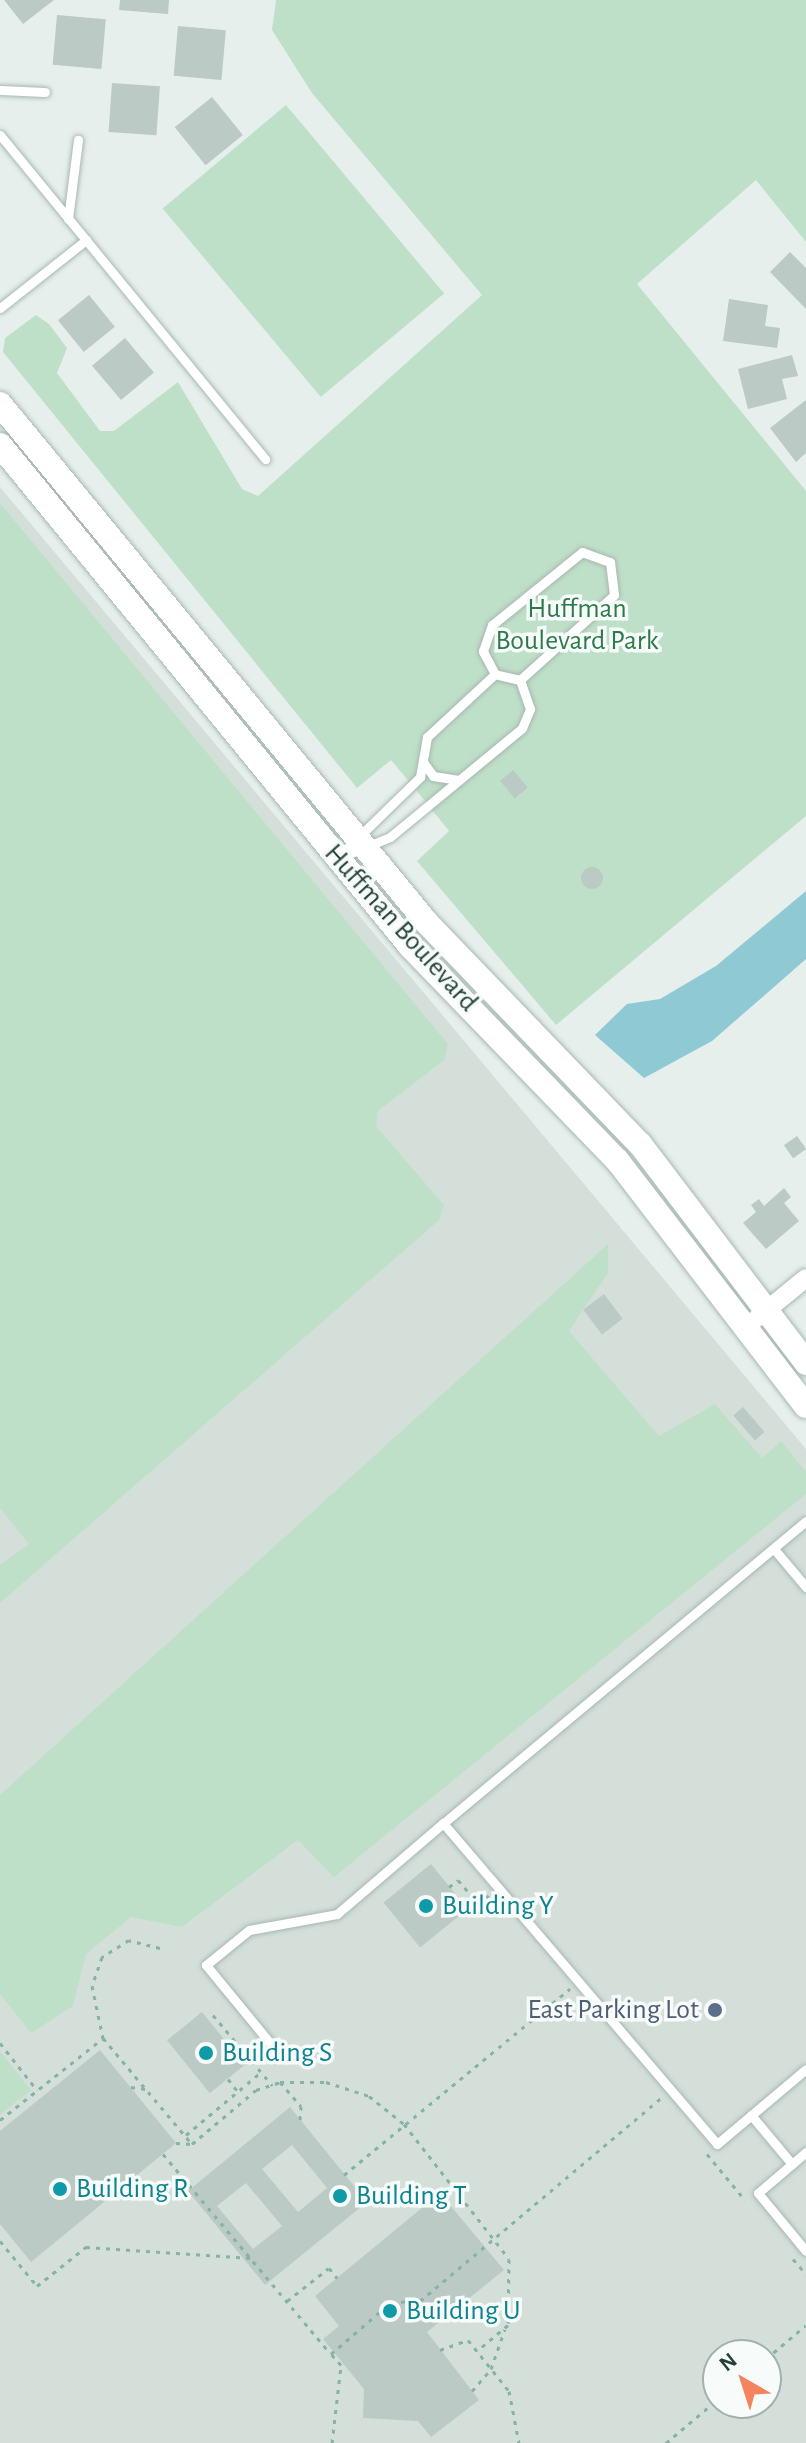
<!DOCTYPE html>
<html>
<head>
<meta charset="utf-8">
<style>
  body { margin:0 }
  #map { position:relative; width:806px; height:2443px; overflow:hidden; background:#e6efeb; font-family:"Alegreya Sans",sans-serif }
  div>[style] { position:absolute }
  .built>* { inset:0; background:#d4dfda }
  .green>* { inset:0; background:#bfe0c8; transform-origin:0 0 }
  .water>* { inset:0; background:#8ec9d4 }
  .building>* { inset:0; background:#bbcac4; transform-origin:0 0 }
  .round { border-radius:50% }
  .path>* { height:3px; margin-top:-1.5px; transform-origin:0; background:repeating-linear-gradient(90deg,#86b3a5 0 4px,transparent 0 10px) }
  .roads { filter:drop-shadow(0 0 2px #a8b8b2) drop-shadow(0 0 2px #a8b8b2) }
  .lane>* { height:9px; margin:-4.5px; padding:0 4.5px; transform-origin:4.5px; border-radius:4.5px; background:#fff }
  .street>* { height:18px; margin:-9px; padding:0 9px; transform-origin:9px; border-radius:9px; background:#fff }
  .secondary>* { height:24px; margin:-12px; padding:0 12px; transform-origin:12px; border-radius:12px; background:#fff }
  .dots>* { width:22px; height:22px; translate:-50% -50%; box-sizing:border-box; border:4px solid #f7fbf9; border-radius:50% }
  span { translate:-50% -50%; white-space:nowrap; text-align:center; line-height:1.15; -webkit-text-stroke:7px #f7fbf9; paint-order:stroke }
  .park-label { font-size:28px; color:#2d7a4b }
  .street-label { font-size:28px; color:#24423a }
  .culture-label { font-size:28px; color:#0d838f }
  .left { translate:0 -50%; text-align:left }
  .service-label { font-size:28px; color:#4e5e75 }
  .right { translate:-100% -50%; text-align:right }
  .north { position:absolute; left:702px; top:2339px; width:80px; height:80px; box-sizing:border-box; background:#f7fbf9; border:2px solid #a3b1ad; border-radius:50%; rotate:321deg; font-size:22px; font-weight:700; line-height:32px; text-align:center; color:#24423a }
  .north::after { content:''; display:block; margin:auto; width:28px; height:36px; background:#f4845f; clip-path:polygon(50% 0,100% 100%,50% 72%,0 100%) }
</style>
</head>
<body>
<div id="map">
  <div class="built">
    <i style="clip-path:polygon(evenodd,0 487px,806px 1449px,806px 2443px,0 2443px,0 487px,718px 2355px,766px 2355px,766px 2403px,718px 2403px,718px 2355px)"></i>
  </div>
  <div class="green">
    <i style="clip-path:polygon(276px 0,806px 0,806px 242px,756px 180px,637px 284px,806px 491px,806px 816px,556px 1025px,417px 861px,449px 831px,412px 785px,391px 760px,357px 788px,3px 352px,5px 338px,36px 315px,49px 324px,67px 348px,57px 373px,100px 431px,114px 431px,178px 382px,242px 489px,258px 496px,482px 295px,312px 93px,272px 30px)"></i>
    <i style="left:286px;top:105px;width:246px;height:161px;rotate:50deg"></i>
    <i style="clip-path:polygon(0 503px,448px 1044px,444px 1060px,378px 1111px,376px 1126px,444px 1205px,439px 1220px,0 1603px,0 1565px,29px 1544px,0 1508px)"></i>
    <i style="clip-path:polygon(608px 1244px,608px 1273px,569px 1331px,659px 1436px,715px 1404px,762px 1458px,781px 1441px,806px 1472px,806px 1494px,334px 1877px,298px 1840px,182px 1927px,131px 1917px,86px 1954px,73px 2006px,31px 2033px,0 1994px,0 1795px)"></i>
    <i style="clip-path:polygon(0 2051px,31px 2090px,0 2115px)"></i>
  </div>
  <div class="water">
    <i style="clip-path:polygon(806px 891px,806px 959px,712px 1041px,644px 1078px,595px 1035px,627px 1004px,660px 999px,716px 966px)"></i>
  </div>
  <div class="building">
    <i style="clip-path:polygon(4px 0,54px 0,23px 24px)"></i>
    <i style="clip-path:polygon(120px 0,169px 0,168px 14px,119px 10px)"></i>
    <i style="left:57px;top:15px;width:49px;height:50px;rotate:5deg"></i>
    <i style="left:178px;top:26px;width:48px;height:50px;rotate:5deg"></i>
    <i style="left:112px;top:83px;width:48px;height:49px;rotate:4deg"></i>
    <i style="left:212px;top:97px;width:49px;height:48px;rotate:51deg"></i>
    <i style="clip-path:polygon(790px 252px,806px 268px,806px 309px,770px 272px)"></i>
    <i style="left:89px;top:295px;width:41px;height:40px;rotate:51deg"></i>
    <i style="clip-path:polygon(729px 299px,768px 305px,765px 326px,780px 328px,777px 348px,723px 341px)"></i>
    <i style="left:125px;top:338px;width:45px;height:43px;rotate:50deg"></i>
    <i style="clip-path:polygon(792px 355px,798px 376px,782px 379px,787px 399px,748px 409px,738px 369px)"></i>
    <i style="clip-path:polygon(806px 400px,806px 453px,796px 462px,770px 428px)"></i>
    <i style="left:513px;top:770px;width:23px;height:17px;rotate:50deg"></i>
    <i class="round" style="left:581px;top:867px;width:22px;height:22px"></i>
    <i style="left:797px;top:1136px;width:16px;height:16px;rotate:55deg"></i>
    <i style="clip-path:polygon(784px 1188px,791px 1197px,784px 1203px,799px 1221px,766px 1249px,743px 1223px,756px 1212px,751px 1205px,759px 1199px,764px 1206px)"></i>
    <i style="left:604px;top:1294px;width:31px;height:26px;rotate:53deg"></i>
    <i style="left:743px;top:1407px;width:33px;height:13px;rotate:49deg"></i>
    <i style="left:431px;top:1864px;width:58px;height:61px;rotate:51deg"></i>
    <i style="left:202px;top:2012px;width:68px;height:45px;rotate:51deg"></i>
    <i style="clip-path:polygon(100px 2050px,176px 2143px,31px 2262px,0 2224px,0 2131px)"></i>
    <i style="clip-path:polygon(evenodd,290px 2107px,367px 2202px,265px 2285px,188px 2191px,290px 2107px,292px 2145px,327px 2188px,298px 2212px,262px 2169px,292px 2145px,290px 2107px,246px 2183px,282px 2226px,253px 2249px,217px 2206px,246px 2183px)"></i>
    <i style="clip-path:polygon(440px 2193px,504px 2270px,427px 2332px,479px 2400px,431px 2437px,418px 2421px,363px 2418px,364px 2389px,323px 2339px,339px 2326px,315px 2296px)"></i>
  </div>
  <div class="path">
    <i style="left:449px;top:1887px;width:11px;rotate:-38deg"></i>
    <i style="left:458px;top:1880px;width:32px;rotate:49deg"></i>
    <i style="left:479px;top:1904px;width:13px;rotate:-42deg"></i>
    <i style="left:160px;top:1948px;width:32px;rotate:-166deg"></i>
    <i style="left:129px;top:1940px;width:32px;rotate:148deg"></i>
    <i style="left:102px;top:1957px;width:31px;rotate:109deg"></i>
    <i style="left:92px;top:1986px;width:53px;rotate:78.1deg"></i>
    <i style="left:103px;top:2038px;width:138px;rotate:50deg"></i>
    <i style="left:213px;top:2015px;width:92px;rotate:49.9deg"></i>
    <i style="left:0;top:2043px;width:60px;rotate:51.8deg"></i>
    <i style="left:228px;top:2079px;width:16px;rotate:52deg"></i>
    <i style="left:280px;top:2082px;width:32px;rotate:49deg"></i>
    <i style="left:301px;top:2106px;width:14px;rotate:94deg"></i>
    <i style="left:131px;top:2087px;width:15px;rotate:8deg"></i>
    <i style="left:0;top:2120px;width:132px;rotate:-38.5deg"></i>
    <i style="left:186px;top:2135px;width:97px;rotate:-40deg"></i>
    <i style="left:176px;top:2143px;width:16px;rotate:4deg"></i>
    <i style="left:192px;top:2144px;width:84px;rotate:-40.2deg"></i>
    <i style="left:256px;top:2090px;width:25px;rotate:-18deg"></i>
    <i style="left:280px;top:2082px;width:46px"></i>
    <i style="left:326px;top:2082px;width:45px;rotate:18deg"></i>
    <i style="left:369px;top:2096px;width:45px;rotate:38.7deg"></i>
    <i style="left:404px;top:2124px;width:171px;rotate:52.1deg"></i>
    <i style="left:509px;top:2259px;width:66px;rotate:90.9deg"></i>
    <i style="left:508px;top:2325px;width:40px;rotate:140deg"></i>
    <i style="left:163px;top:2154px;width:260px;rotate:50deg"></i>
    <i style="left:707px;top:2154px;width:60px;rotate:50.4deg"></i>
    <i style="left:344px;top:2175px;width:293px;rotate:-39.5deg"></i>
    <i style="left:0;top:2241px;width:58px;rotate:50.6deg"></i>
    <i style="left:37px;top:2286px;width:63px;rotate:-38.5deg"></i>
    <i style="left:86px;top:2247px;width:166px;rotate:3.8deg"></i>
    <i style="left:793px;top:2259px;width:20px;rotate:49deg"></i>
    <i style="left:287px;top:2301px;width:53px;rotate:-38.2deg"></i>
    <i style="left:329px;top:2268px;width:13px;rotate:51deg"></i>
    <i style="left:440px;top:2350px;width:30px;rotate:-20deg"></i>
    <i style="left:468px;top:2340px;width:65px;rotate:51.2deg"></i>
    <i style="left:509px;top:2391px;width:53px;rotate:79.1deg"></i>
    <i style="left:766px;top:2359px;width:52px;rotate:-40.4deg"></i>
    <i style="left:472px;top:2391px;width:29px;rotate:-49deg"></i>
    <i style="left:491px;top:2369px;width:42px;rotate:-70.7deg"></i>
    <i style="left:332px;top:2443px;width:79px;rotate:-83.4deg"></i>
    <i style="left:341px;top:2365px;width:15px;rotate:-132deg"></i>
    <i style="left:331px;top:2354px;width:79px;rotate:-40.9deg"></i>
    <i style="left:391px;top:2302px;width:29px;rotate:-2deg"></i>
    <i style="left:420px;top:2301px;width:315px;rotate:-40.1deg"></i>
    <i style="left:666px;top:2443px;width:68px;rotate:-40.2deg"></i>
  </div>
  <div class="roads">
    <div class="lane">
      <i style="left:0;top:90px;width:45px;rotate:2.5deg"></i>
      <i style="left:0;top:135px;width:419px;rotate:50.7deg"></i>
      <i style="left:68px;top:219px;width:80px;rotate:-82.8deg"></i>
      <i style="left:0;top:308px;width:110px;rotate:-38.3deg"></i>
      <i style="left:582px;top:552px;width:30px;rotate:20deg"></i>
      <i style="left:610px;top:562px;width:33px;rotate:83deg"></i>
      <i style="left:614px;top:595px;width:127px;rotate:137.9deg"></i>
      <i style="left:520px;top:680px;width:26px;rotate:-167deg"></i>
      <i style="left:495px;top:674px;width:26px;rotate:-118deg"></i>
      <i style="left:483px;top:651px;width:28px;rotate:-71deg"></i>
      <i style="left:492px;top:625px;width:116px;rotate:-39deg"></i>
      <i style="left:423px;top:762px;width:17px;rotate:54deg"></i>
      <i style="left:433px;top:776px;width:26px;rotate:9deg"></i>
      <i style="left:338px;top:857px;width:115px;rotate:-44.3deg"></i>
      <i style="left:420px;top:777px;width:41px;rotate:-80.1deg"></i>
      <i style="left:427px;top:737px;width:93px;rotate:-42.8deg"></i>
      <i style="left:339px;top:858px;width:55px;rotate:-22.4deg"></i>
      <i style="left:390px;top:837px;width:171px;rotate:-39.5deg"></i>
      <i style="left:522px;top:728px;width:21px;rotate:-67deg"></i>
      <i style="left:530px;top:709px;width:31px;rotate:-109deg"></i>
      <i style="left:806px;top:1521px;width:472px;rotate:140.2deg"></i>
      <i style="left:443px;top:1823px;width:422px;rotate:49.5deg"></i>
      <i style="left:717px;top:2144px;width:116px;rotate:-40.1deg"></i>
      <i style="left:774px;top:1549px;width:50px;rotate:49.9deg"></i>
      <i style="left:270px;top:2043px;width:101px;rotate:-129.4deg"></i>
      <i style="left:206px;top:1965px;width:55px;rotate:-39.1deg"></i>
      <i style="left:249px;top:1930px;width:89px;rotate:-10.3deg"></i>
      <i style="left:337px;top:1914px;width:140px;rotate:-40.6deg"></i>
      <i style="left:751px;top:2115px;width:64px;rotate:50.1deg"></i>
      <i style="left:806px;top:2152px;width:63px;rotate:139.5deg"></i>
      <i style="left:758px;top:2193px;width:75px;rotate:50.4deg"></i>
    </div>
    <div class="street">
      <i style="left:757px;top:1318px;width:63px;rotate:-39.2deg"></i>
    </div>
    <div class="secondary">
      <i style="left:0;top:404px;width:672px;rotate:50.55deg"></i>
      <i style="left:427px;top:923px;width:307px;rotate:46.1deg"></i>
      <i style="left:640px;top:1144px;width:275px;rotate:52.8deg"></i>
      <i style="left:0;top:445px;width:647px;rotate:50.7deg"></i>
      <i style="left:410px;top:946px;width:298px;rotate:46deg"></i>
      <i style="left:617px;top:1160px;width:310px;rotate:52.5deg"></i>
    </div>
  </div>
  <div class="dots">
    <i style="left:426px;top:1906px;background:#0f9aa8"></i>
    <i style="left:715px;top:2010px;background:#5c6f8a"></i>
    <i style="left:206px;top:2053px;background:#0f9aa8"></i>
    <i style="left:60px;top:2189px;background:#0f9aa8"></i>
    <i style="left:340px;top:2196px;background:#0f9aa8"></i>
    <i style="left:390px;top:2311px;background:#0f9aa8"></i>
  </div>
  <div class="park-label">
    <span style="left:577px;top:625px">Huffman<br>Boulevard Park</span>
  </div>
  <div class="street-label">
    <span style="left:401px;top:928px;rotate:48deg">Huffman Boulevard</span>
  </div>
  <div class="culture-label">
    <span class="left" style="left:442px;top:1906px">Building Y</span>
    <span class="left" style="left:222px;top:2053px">Building S</span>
    <span class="left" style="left:76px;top:2189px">Building R</span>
    <span class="left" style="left:356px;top:2196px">Building T</span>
    <span class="left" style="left:406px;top:2311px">Building U</span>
  </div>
  <div class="service-label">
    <span class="right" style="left:699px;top:2010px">East Parking Lot</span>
  </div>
  <div class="north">N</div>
</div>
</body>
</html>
